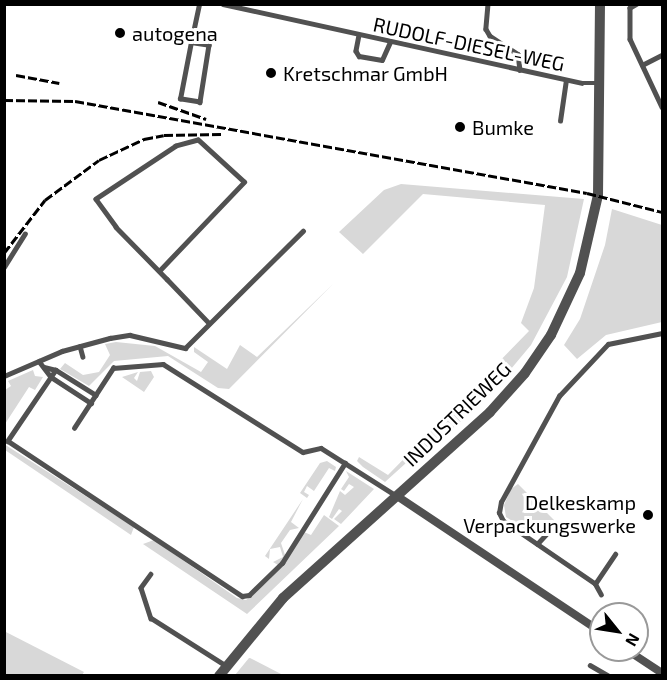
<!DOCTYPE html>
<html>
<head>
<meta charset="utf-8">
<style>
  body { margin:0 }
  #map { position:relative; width:667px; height:680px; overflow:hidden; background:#fff; font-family:"Exo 2",sans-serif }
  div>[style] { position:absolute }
  .green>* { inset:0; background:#d8d8d8 }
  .service>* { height:4.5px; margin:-2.25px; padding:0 2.25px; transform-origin:2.25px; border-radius:2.25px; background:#515151 }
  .minor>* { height:8px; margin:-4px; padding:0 4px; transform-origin:4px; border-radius:4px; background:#515151 }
  .tertiary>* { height:10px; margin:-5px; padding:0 5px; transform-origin:5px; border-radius:5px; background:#515151 }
  .rail>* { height:3px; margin-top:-1.5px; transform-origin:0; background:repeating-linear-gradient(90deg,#000 0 9px,transparent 0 12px) }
  .dots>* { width:16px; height:16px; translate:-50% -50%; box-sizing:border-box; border:3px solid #fff; border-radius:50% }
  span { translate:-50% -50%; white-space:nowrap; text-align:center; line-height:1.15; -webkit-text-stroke:6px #fff; paint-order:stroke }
  .poi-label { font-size:20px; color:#000 }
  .left { translate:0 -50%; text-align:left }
  .right { translate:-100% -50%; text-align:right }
  .street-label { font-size:20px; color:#000 }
  .frame { position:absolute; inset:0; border:6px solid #000; pointer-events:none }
  .north { position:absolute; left:589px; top:602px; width:60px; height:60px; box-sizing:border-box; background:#fff; border:2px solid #999; border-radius:50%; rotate:120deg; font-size:16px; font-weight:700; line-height:24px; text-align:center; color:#000 }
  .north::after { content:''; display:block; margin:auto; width:21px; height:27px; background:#000; clip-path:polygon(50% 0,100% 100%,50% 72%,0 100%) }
</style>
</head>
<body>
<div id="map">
  <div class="green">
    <i style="clip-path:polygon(401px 184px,584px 199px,567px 277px,531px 345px,486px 399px,415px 462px,406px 463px,385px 482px,363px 467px,357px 461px,359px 457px,388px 475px,529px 331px,521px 323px,534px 288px,545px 205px,423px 194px,363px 254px,339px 232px,384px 190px)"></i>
    <i style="clip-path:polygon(612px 209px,662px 225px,662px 322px,606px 335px,577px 359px,564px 345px,580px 319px,605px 245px)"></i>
    <i style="clip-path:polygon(333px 284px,229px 389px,218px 388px,168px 356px,114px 361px,89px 386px,60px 369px,65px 363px,83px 375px,99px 372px,110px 355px,105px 344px,116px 342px,155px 346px,201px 372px,208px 362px,194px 352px,194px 347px,227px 369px,240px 345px,257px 357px)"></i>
    <i style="clip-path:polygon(33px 370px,35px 376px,43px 377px,35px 390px,29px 387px,5px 424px,5px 390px,11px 386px,8px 381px)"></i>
    <i style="clip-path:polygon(151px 371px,154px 377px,144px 392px,122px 377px,138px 372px,134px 378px,137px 381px,140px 372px)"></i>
    <i style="clip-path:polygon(4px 444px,134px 527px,131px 535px,5px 450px)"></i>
    <i style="clip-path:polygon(327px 461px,336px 467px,335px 471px,329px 468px,314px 491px,307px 486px,304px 492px,309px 495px,307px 498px,300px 493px,320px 463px)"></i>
    <i style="clip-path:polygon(346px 471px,374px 489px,341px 524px,334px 519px,342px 511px,339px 509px,332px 519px,329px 517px,340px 491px,345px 495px,354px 487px,349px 484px,344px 491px,341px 489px,349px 477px)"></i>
    <i style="clip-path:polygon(518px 484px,555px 521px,536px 536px,506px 517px,504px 505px,511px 489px)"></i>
    <i style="clip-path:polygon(303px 499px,291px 522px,299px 528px,290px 530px,281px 543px,285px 555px,278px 565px,273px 562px,283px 557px,280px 547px,270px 549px,269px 559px,265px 556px)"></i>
    <i style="clip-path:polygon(324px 515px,339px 526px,247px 614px,143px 544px,154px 540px,237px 598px,246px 600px,270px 579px,304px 532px,311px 535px)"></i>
    <i style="clip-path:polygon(4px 631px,84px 672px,82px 675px,5px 675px)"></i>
    <i style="clip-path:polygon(249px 658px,250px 658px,283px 675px,235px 675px)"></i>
  </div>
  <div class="service">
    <i style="left:223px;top:4px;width:367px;rotate:12.4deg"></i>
    <i style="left:581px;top:83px;width:18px"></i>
    <i style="left:488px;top:4px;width:25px;rotate:95deg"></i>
    <i style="left:486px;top:29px;width:8px;rotate:60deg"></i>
    <i style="left:490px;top:36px;width:33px;rotate:33deg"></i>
    <i style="left:518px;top:54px;width:16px;rotate:83deg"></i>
    <i style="left:637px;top:4px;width:8px;rotate:150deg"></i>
    <i style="left:630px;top:8px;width:31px;rotate:90deg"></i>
    <i style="left:630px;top:39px;width:75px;rotate:64.8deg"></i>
    <i style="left:359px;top:35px;width:16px;rotate:101deg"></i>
    <i style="left:356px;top:51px;width:6px;rotate:59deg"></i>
    <i style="left:359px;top:56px;width:23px;rotate:10deg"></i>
    <i style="left:382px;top:60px;width:20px;rotate:-66deg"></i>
    <i style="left:191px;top:42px;width:18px;rotate:9deg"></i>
    <i style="left:209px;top:45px;width:58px;rotate:99deg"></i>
    <i style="left:200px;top:102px;width:20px;rotate:-171deg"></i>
    <i style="left:180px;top:99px;width:58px;rotate:-79.1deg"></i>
    <i style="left:191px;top:42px;width:39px;rotate:-78deg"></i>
    <i style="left:642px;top:65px;width:22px;rotate:-27deg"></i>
    <i style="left:560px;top:121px;width:41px;rotate:-81.7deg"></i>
    <i style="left:4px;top:267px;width:39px;rotate:-58deg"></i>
    <i style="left:159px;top:271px;width:123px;rotate:-46.3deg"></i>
    <i style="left:244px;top:182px;width:62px;rotate:-137.6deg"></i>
    <i style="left:198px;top:140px;width:23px;rotate:165deg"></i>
    <i style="left:176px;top:146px;width:96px;rotate:146.5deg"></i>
    <i style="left:96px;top:199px;width:34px;rotate:54deg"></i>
    <i style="left:116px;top:227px;width:73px;rotate:45.6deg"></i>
    <i style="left:167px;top:279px;width:61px;rotate:46.3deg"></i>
    <i style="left:80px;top:346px;width:11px;rotate:75deg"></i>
    <i style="left:39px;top:361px;width:20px;rotate:53deg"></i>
    <i style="left:51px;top:377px;width:48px;rotate:33deg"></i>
    <i style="left:44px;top:367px;width:12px;rotate:14deg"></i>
    <i style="left:56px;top:370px;width:47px;rotate:32deg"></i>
    <i style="left:56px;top:370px;width:86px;rotate:124.1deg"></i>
    <i style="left:8px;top:441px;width:281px;rotate:33.5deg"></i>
    <i style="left:242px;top:596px;width:7px;rotate:-8deg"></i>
    <i style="left:249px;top:595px;width:46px;rotate:-44.1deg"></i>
    <i style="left:282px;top:563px;width:118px;rotate:-57.8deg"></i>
    <i style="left:4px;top:376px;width:63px;rotate:-23.3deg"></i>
    <i style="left:62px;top:351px;width:50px;rotate:-15.2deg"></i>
    <i style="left:110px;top:338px;width:20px;rotate:-9deg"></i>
    <i style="left:130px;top:335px;width:57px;rotate:13.3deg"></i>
    <i style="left:185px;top:348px;width:166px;rotate:-44.8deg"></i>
    <i style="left:74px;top:428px;width:72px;rotate:-57deg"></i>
    <i style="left:113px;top:368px;width:50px;rotate:-4.6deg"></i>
    <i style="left:163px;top:364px;width:165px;rotate:32.2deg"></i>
    <i style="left:303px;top:452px;width:18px;rotate:-13deg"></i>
    <i style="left:321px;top:448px;width:90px;rotate:32.3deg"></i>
    <i style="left:537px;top:544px;width:16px;rotate:-47deg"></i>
    <i style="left:151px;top:574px;width:17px;rotate:126deg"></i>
    <i style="left:141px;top:588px;width:32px;rotate:72deg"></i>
    <i style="left:151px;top:618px;width:88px;rotate:32.4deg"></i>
    <i style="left:595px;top:584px;width:36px;rotate:-56deg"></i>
    <i style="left:601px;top:595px;width:13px;rotate:-119deg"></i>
    <i style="left:595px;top:584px;width:112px;rotate:-145.6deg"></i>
    <i style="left:503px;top:521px;width:9px;rotate:-117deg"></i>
    <i style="left:499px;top:513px;width:11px;rotate:-80deg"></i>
    <i style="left:501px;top:502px;width:121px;rotate:-61.3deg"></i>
    <i style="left:559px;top:396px;width:71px;rotate:-46.7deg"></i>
    <i style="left:608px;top:344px;width:55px;rotate:-11.5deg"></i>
    <i style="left:590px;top:665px;width:22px;rotate:30deg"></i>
  </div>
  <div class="minor">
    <i style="left:397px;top:496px;width:245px;rotate:33.7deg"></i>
    <i style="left:627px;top:650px;width:42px;rotate:33.3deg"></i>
  </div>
  <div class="tertiary">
    <i style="left:219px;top:676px;width:101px;rotate:-50.6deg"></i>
    <i style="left:283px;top:598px;width:278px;rotate:-41.9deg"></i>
    <i style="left:490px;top:412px;width:52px;rotate:-48.1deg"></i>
    <i style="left:525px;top:373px;width:46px;rotate:-55.6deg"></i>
    <i style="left:551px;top:335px;width:68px;rotate:-64.9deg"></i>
    <i style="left:580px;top:273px;width:80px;rotate:-77deg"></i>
    <i style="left:598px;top:195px;width:191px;rotate:-89.4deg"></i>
  </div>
  <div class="rail">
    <i style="left:16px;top:75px;width:44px;rotate:10.5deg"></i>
    <i style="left:4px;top:100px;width:71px;rotate:0.8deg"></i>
    <i style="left:75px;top:101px;width:520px;rotate:10.19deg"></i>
    <i style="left:587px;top:193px;width:77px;rotate:14.2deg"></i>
    <i style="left:158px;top:102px;width:51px;rotate:19.5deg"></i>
    <i style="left:4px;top:253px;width:67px;rotate:-52.3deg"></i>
    <i style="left:45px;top:200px;width:67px;rotate:-36.5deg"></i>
    <i style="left:99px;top:160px;width:50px;rotate:-25deg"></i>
    <i style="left:144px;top:139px;width:20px;rotate:-11deg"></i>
    <i style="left:164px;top:135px;width:57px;rotate:-1deg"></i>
  </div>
  <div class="dots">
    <i style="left:120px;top:33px;background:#000"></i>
    <i style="left:271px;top:73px;background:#000"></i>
    <i style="left:460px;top:127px;background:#000"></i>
    <i style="left:648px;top:515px;background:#000"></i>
  </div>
  <div class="poi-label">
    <span class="left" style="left:132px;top:33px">autogena</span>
    <span class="left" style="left:283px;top:73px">Kretschmar GmbH</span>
    <span class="left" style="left:472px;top:127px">Bumke</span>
    <span class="right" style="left:636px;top:514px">Delkeskamp<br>Verpackungswerke</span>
  </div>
  <div class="street-label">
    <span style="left:469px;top:44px;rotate:12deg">RUDOLF-DIESEL-WEG</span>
    <span style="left:457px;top:414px;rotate:-44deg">INDUSTRIEWEG</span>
  </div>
  <div class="frame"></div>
  <div class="north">N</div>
</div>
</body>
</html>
